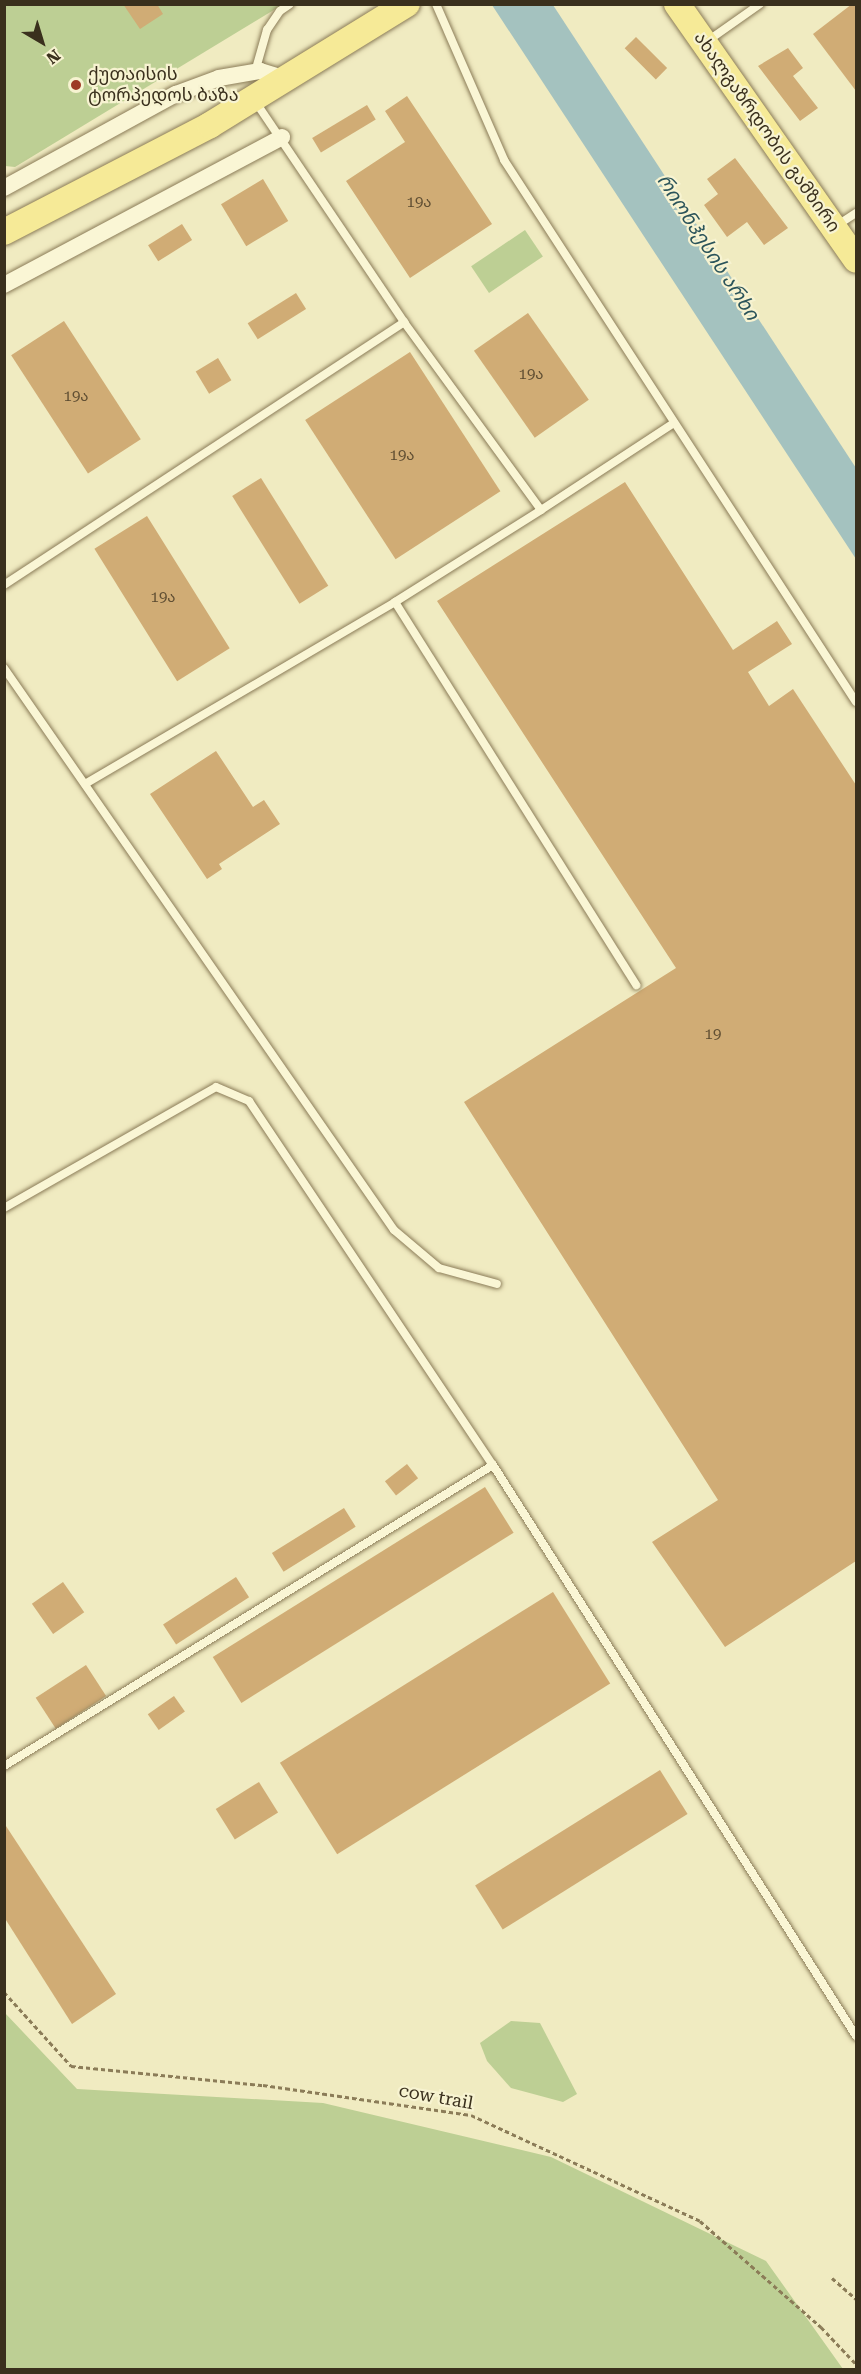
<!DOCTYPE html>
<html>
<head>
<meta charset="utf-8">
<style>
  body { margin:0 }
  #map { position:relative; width:861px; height:2374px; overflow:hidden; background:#f0ebc1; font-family:"Roboto Serif","Noto Sans Georgian",serif }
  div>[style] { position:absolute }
  .green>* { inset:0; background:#bdcf94; transform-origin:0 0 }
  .water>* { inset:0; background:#a4c2bf }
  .building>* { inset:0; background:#d0ac75; transform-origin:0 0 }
  .path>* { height:3px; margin-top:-1.5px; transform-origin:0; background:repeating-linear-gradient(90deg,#8b7c58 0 4.5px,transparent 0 7.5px) }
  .roads { filter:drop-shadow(0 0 2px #8b7c58) drop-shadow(0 0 2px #8b7c58) }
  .lane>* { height:8px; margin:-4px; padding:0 4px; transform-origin:4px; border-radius:4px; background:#faf6d5 }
  .street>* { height:16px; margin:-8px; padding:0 8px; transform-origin:8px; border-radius:8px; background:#faf6d5 }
  .primary>* { height:26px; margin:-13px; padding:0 13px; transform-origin:13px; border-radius:13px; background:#f6ea97 }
  .dots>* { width:16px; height:16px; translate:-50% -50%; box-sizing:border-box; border:3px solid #f7f3d1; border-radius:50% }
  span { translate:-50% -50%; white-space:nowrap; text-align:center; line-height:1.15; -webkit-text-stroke:4.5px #f7f3d1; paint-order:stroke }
  .number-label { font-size:15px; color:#604f33 }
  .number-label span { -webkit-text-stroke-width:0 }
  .poi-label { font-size:18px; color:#3a301d }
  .left { translate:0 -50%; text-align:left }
  .street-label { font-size:18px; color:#3a301d }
  .water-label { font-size:20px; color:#2b545a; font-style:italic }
  .frame { position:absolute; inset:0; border:6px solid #3a301d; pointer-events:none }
  .north { position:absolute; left:12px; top:12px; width:60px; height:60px; -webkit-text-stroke:4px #f7f3d1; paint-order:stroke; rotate:142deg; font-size:16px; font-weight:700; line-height:24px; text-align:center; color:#3a301d }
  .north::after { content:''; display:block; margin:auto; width:21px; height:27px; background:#3a301d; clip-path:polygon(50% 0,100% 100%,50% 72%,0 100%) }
</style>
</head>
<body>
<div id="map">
  <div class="green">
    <i style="clip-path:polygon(5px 5px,282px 5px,15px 167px,5px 166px)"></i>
    <i style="left:525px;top:230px;width:32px;height:65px;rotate:56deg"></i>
    <i style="clip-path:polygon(5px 2013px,77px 2089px,323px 2103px,551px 2157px,766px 2261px,843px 2369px,5px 2369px)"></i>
    <i style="clip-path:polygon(511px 2021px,540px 2023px,577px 2094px,563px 2102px,511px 2088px,487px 2061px,480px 2043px)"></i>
  </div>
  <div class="water">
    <i style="clip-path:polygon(492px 5px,553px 5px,856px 468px,856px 559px)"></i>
  </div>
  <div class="building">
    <i style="clip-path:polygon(123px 4px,157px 4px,163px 14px,140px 29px)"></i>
    <i style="clip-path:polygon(852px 4px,856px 4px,856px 91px,813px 34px)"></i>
    <i style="left:636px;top:37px;width:44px;height:16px;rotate:45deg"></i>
    <i style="clip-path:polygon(788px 48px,803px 68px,793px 76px,818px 108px,800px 121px,758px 66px)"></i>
    <i style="clip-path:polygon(407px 96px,492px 224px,410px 278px,346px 181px,405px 142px,385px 111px)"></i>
    <i style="left:367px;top:105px;width:17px;height:64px;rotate:59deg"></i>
    <i style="clip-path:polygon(735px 158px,788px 228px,764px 245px,747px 222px,727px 237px,704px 205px,718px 194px,707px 179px)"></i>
    <i style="left:263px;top:179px;width:49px;height:49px;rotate:59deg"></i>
    <i style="left:182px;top:224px;width:19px;height:40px;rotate:58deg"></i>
    <i style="left:296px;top:293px;width:19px;height:57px;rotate:58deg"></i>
    <i style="left:528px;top:313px;width:106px;height:66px;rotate:55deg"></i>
    <i style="left:64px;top:321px;width:141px;height:63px;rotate:57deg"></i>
    <i style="left:410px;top:352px;width:166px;height:125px;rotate:57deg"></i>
    <i style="left:218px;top:358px;width:26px;height:26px;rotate:59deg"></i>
    <i style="left:261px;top:478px;width:127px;height:34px;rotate:58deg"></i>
    <i style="clip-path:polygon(625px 482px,733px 650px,777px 621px,792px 644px,748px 672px,769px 706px,793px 689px,856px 785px,856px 1561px,725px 1647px,652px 1542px,718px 1500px,464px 1102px,676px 968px,437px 601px)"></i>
    <i style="left:147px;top:516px;width:156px;height:62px;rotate:58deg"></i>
    <i style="clip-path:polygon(216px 751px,253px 807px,264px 800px,280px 824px,219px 864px,222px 869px,207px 879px,150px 794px)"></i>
    <i style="left:407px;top:1464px;width:18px;height:28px;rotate:52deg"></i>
    <i style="left:485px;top:1487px;width:54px;height:321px;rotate:58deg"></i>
    <i style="left:344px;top:1508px;width:22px;height:85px;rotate:58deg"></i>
    <i style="left:236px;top:1577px;width:24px;height:87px;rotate:57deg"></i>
    <i style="left:63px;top:1582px;width:37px;height:38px;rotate:55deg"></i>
    <i style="left:553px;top:1592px;width:108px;height:322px;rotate:58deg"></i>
    <i style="left:86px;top:1665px;width:37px;height:60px;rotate:57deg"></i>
    <i style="left:174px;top:1696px;width:19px;height:32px;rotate:55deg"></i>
    <i style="left:660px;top:1770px;width:52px;height:218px;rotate:58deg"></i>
    <i style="left:259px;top:1782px;width:36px;height:51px;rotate:58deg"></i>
    <i style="clip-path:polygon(4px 1823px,116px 1994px,72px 2024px,4px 1917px)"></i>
  </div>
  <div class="path">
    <i style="left:4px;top:1992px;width:100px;rotate:47.8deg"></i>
    <i style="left:71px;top:2066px;width:193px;rotate:5.7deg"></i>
    <i style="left:263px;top:2085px;width:210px;rotate:8.2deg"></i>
    <i style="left:471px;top:2115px;width:252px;rotate:24.8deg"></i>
    <i style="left:700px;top:2221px;width:161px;rotate:41.2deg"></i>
    <i style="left:821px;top:2327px;width:51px;rotate:46.6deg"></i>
    <i style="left:832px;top:2278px;width:32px;rotate:41deg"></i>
  </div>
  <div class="roads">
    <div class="lane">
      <i style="left:436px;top:4px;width:170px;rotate:66.4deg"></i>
      <i style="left:504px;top:160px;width:646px;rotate:57deg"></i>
      <i style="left:706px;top:42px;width:66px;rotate:-35.1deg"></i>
      <i style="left:255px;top:72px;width:44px;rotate:-74.1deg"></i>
      <i style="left:267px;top:30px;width:23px;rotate:-56deg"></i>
      <i style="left:280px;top:11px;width:12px;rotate:-35deg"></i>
      <i style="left:836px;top:226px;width:24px;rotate:-33deg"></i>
      <i style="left:541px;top:510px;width:159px;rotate:-33.2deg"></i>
      <i style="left:4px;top:585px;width:479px;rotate:-33.3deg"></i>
      <i style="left:395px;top:602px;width:453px;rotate:57.8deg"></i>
      <i style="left:4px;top:668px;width:684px;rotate:55.24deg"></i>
      <i style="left:394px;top:1230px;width:59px;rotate:40.2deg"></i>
      <i style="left:439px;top:1268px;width:60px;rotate:15.4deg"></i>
      <i style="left:85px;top:784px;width:359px;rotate:-30.4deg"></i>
      <i style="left:395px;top:602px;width:173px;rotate:-32.2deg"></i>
      <i style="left:541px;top:510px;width:233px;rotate:-126.1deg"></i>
      <i style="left:404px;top:322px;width:267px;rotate:-124deg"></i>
      <i style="left:4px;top:1208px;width:244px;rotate:-29.7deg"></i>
      <i style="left:216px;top:1087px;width:36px;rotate:23deg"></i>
      <i style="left:249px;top:1101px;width:438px;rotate:56.2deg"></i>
      <i style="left:493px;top:1465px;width:677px;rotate:57.55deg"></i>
      <i style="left:4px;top:1766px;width:574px;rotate:-31.61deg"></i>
    </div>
    <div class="street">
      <i style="left:4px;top:188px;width:196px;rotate:-28.7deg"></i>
      <i style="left:176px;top:94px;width:46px;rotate:-20.4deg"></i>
      <i style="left:219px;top:78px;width:42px;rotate:-9.7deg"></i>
      <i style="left:260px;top:71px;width:28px;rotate:17deg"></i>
      <i style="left:4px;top:285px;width:315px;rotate:-28deg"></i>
    </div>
    <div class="primary">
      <i style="left:677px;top:4px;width:312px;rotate:55deg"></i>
      <i style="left:4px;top:232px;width:232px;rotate:-27.4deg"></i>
      <i style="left:210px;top:125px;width:231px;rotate:-31.6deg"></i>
    </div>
  </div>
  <div class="dots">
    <i style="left:76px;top:85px;background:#9d3a24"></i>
  </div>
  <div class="number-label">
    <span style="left:419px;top:203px">19ა</span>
    <span style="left:531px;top:375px">19ა</span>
    <span style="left:76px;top:397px">19ა</span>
    <span style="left:402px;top:456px">19ა</span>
    <span style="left:163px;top:598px">19ა</span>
    <span style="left:713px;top:1035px">19</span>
  </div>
  <div class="poi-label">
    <span class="left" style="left:88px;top:85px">ქუთაისის<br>ტორპედოს ბაზა</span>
  </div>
  <div class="street-label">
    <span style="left:767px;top:132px;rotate:55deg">ახალგაზრდობის გამზირი</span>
    <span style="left:436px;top:2097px;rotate:10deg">cow trail</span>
  </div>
  <div class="water-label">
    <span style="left:708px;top:247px;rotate:57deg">რიონჰესის არხი</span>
  </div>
  <div class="frame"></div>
  <div class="north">N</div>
</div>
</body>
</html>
